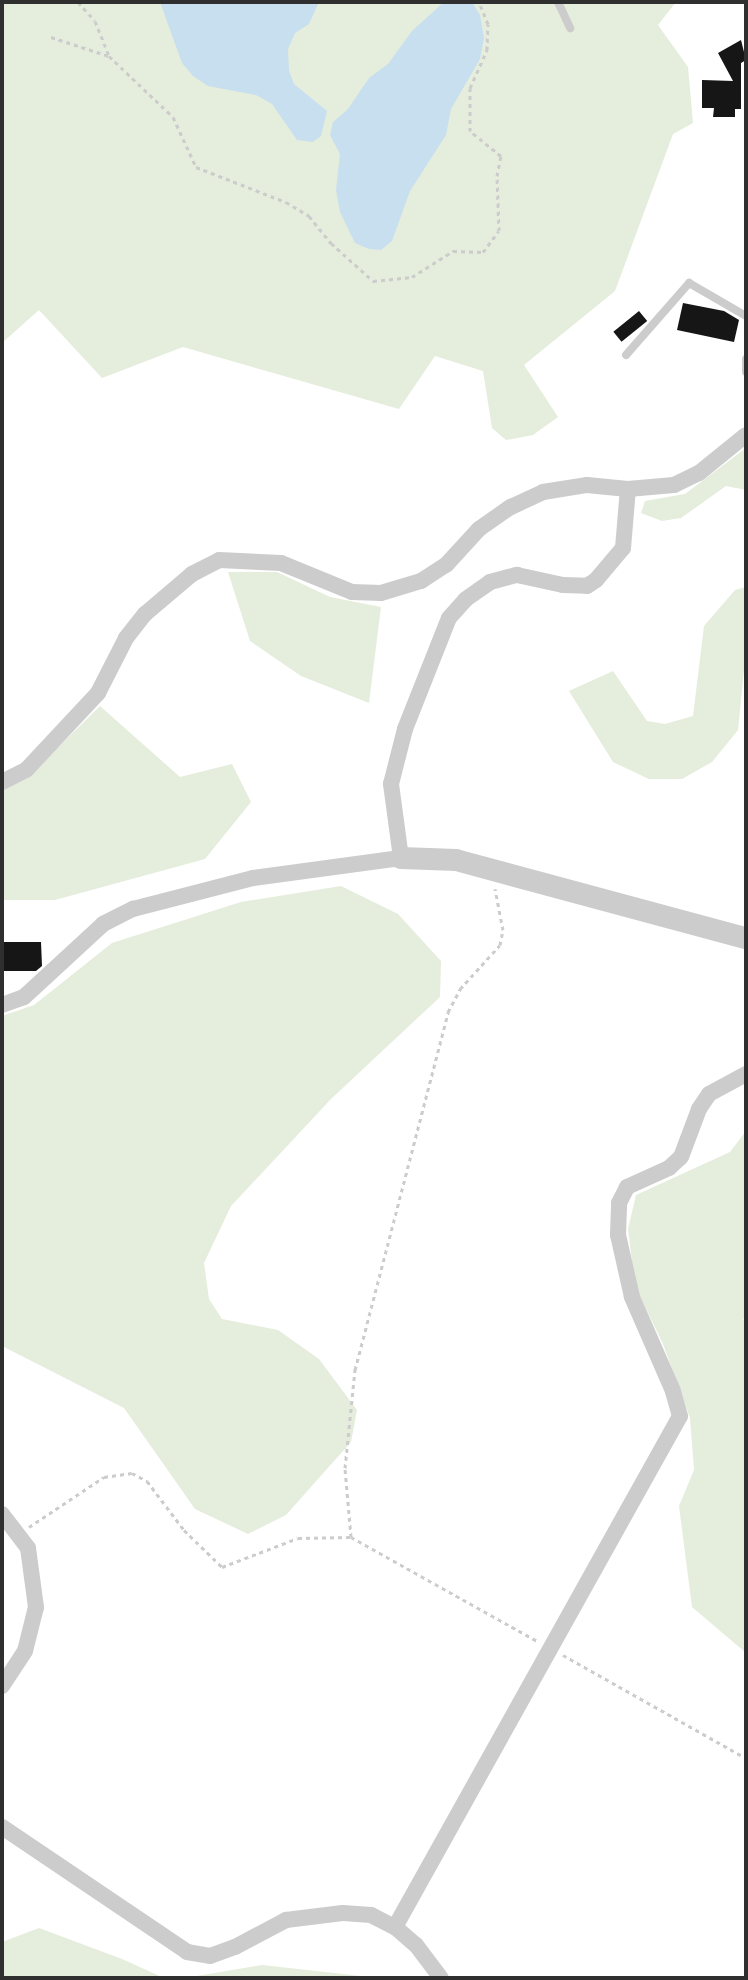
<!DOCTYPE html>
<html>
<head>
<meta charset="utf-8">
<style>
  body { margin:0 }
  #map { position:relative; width:748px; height:1980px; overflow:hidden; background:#fff; font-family:Karla,sans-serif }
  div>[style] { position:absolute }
  .green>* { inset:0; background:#e5eddc }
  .water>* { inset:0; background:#c7dfee }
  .building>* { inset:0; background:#161616; transform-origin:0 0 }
  .path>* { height:3px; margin-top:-1.5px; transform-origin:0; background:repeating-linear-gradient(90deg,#ccc 0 4px,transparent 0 8px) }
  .service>* { height:8px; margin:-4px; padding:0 4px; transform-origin:4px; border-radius:4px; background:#ccc }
  .minor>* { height:16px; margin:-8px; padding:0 8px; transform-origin:8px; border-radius:8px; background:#ccc }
  .tertiary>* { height:22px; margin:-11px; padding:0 11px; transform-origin:11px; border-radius:11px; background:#ccc }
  span { translate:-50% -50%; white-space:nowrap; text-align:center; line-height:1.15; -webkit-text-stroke:8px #fff; paint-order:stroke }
  .frame { position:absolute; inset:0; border:4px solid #2f2f2f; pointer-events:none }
</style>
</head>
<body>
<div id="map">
  <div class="green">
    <i style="clip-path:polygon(2px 2px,676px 2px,658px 25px,688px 67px,693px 123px,673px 134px,615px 291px,524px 365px,558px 417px,533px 435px,506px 440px,492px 428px,483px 371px,435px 356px,399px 409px,183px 347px,102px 378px,39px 310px,2px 343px)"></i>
    <i style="clip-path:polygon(746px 448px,746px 490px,726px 486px,681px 518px,662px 521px,641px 513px,645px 501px,685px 494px)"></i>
    <i style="clip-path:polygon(228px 572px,277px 572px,330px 597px,381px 607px,369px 703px,301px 676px,250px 641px)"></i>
    <i style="clip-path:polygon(746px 587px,746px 650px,738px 730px,712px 762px,682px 779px,649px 779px,613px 762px,569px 691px,613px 671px,647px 721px,665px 724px,693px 716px,704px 626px,735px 590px)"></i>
    <i style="clip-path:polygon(100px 706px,180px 777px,232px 764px,251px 802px,205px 859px,55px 900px,2px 900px,2px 791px,29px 776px)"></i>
    <i style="clip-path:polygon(341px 886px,398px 914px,441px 961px,440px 997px,331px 1099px,231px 1206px,204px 1263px,209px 1299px,222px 1319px,278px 1330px,319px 1359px,357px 1410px,351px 1442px,286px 1515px,248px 1534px,195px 1509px,124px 1408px,2px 1346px,2px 1016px,34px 1005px,112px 943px,241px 902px)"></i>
    <i style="clip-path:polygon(746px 1131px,746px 1318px,743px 1319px,746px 1323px,746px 1653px,692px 1607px,679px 1506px,694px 1470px,690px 1418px,663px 1344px,635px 1286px,628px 1229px,636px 1195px,730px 1152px)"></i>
    <i style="clip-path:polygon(39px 1928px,122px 1959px,164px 1978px,2px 1978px,2px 1942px)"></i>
    <i style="clip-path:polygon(262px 1965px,361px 1976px,363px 1978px,185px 1978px)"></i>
  </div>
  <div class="water">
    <i style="clip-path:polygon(160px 2px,319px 2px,309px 24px,295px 33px,288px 49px,289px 71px,294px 84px,327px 111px,321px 136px,313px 142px,297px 140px,272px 104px,256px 95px,208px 86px,193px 76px,182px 63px)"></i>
    <i style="clip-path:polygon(444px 2px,472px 2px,480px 15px,484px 38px,480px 59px,451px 109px,446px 135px,410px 191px,392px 241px,381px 250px,369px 249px,355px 243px,340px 212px,336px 190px,340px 154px,330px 135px,333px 122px,348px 109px,369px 78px,388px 64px,412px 31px)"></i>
  </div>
  <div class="building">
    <i style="clip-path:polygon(741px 40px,746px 60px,741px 63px,741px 109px,735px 109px,735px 117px,713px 117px,714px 108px,702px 108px,702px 80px,733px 81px,718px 53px)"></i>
    <i style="clip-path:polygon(683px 303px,724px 311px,739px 320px,734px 342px,677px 330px)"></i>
    <i style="left:639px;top:311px;width:13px;height:33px;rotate:51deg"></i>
    <i style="clip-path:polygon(2px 942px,41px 942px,42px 966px,36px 971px,2px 971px)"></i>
  </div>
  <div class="path">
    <i style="left:78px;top:2px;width:25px;rotate:48deg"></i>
    <i style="left:95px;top:21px;width:38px;rotate:68deg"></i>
    <i style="left:51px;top:37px;width:61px;rotate:18.1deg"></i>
    <i style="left:109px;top:56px;width:88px;rotate:43.6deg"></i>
    <i style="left:173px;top:117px;width:55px;rotate:65.3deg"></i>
    <i style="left:196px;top:167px;width:97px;rotate:21.3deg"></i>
    <i style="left:286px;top:202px;width:27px;rotate:31deg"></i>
    <i style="left:309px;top:216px;width:35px;rotate:51deg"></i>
    <i style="left:331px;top:243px;width:57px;rotate:42.1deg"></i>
    <i style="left:373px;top:281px;width:39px;rotate:-6deg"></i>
    <i style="left:412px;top:277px;width:49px;rotate:-32.4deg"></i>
    <i style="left:453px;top:251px;width:30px;rotate:2deg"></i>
    <i style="left:483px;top:252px;width:26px;rotate:-53deg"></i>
    <i style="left:499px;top:231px;width:55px;rotate:-92.1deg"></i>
    <i style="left:497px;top:176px;width:20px;rotate:-79deg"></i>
    <i style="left:501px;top:156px;width:40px;rotate:-141deg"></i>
    <i style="left:470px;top:131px;width:43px;rotate:-90deg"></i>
    <i style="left:470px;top:88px;width:42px;rotate:-65.9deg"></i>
    <i style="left:487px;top:50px;width:26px;rotate:-88deg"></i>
    <i style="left:488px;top:24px;width:24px;rotate:-112deg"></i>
    <i style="left:29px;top:1527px;width:90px;rotate:-33.7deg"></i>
    <i style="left:104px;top:1477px;width:28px;rotate:-8deg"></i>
    <i style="left:132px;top:1473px;width:17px;rotate:28deg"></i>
    <i style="left:147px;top:1481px;width:61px;rotate:52.9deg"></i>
    <i style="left:184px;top:1530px;width:53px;rotate:44.2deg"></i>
    <i style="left:222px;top:1567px;width:81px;rotate:-20.9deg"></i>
    <i style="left:298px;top:1538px;width:53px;rotate:-1.1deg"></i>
    <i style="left:351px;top:1537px;width:215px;rotate:29.2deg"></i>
    <i style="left:351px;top:1537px;width:69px;rotate:-95deg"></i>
    <i style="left:345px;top:1468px;width:99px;rotate:-84.2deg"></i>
    <i style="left:355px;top:1370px;width:370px;rotate:-75.4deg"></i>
    <i style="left:448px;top:1012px;width:26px;rotate:-62deg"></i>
    <i style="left:460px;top:989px;width:59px;rotate:-47.7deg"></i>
    <i style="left:500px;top:945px;width:15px;rotate:-79deg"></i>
    <i style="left:503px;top:930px;width:42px;rotate:-101deg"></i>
    <i style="left:563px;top:1655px;width:210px;rotate:29.4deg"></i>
  </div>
  <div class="service">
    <i style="left:558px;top:2px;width:29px;rotate:65deg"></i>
    <i style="left:626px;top:355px;width:96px;rotate:-48.8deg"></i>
    <i style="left:689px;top:283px;width:66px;rotate:30.1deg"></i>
    <i style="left:746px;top:359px;width:13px;rotate:90deg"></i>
  </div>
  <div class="minor">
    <i style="left:2px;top:782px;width:28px;rotate:-27deg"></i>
    <i style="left:27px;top:769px;width:104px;rotate:-46.9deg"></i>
    <i style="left:98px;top:693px;width:62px;rotate:-63deg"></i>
    <i style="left:126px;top:638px;width:31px;rotate:-52deg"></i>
    <i style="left:145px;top:614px;width:62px;rotate:-40.4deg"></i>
    <i style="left:192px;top:574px;width:30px;rotate:-27deg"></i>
    <i style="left:219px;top:560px;width:62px;rotate:2.8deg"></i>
    <i style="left:281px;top:563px;width:77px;rotate:22.2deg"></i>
    <i style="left:352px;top:592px;width:29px;rotate:2deg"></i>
    <i style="left:381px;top:593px;width:42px;rotate:-16.7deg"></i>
    <i style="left:421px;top:581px;width:30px;rotate:-33deg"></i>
    <i style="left:446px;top:565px;width:49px;rotate:-47.5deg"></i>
    <i style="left:479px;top:529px;width:39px;rotate:-35deg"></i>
    <i style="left:511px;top:507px;width:35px;rotate:-25deg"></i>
    <i style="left:543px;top:492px;width:45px;rotate:-9deg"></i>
    <i style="left:587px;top:485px;width:41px;rotate:5.6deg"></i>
    <i style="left:628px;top:489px;width:46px;rotate:-5deg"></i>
    <i style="left:674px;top:485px;width:28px;rotate:-26deg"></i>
    <i style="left:699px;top:473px;width:60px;rotate:-39deg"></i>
    <i style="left:2px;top:1005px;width:23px;rotate:-20deg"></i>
    <i style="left:24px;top:997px;width:108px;rotate:-42.7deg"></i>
    <i style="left:103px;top:924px;width:34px;rotate:-27deg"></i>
    <i style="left:133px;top:909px;width:124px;rotate:-14.5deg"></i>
    <i style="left:253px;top:878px;width:149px;rotate:-7.7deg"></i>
    <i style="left:401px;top:858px;width:75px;rotate:-97.7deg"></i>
    <i style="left:391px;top:784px;width:57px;rotate:-75.7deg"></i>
    <i style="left:405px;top:729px;width:119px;rotate:-68.4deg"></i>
    <i style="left:449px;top:618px;width:25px;rotate:-48deg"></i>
    <i style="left:466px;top:599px;width:29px;rotate:-35deg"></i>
    <i style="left:490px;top:582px;width:28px;rotate:-15deg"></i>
    <i style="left:517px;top:575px;width:47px;rotate:12.3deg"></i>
    <i style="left:563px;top:585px;width:24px;rotate:2deg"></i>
    <i style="left:587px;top:586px;width:11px;rotate:-34deg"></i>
    <i style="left:596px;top:580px;width:42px;rotate:-49.8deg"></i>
    <i style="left:623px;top:548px;width:59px;rotate:-85.2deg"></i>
    <i style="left:2px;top:1514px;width:43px;rotate:52.6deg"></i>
    <i style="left:28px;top:1548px;width:60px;rotate:82.3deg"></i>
    <i style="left:36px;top:1607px;width:45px;rotate:104deg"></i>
    <i style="left:25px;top:1651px;width:42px;rotate:123.3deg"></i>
    <i style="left:2px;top:1827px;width:223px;rotate:34deg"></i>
    <i style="left:187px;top:1952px;width:23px;rotate:10deg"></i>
    <i style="left:210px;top:1956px;width:27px;rotate:-20deg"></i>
    <i style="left:235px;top:1947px;width:58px;rotate:-27.9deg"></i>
    <i style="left:286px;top:1920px;width:57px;rotate:-7deg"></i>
    <i style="left:343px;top:1913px;width:28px;rotate:4deg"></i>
    <i style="left:371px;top:1915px;width:27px;rotate:27deg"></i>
    <i style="left:395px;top:1927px;width:28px;rotate:41deg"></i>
    <i style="left:416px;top:1945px;width:41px;rotate:52.9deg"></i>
    <i style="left:395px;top:1927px;width:585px;rotate:-60.85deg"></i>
    <i style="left:680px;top:1416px;width:26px;rotate:-106deg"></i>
    <i style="left:673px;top:1391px;width:103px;rotate:-113.6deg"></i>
    <i style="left:632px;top:1297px;width:64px;rotate:-102.7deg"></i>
    <i style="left:618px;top:1235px;width:32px;rotate:-88deg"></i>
    <i style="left:619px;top:1203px;width:18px;rotate:-63deg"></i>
    <i style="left:627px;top:1187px;width:46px;rotate:-24.3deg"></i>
    <i style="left:669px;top:1168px;width:16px;rotate:-43deg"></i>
    <i style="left:681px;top:1157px;width:51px;rotate:-69.4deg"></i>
    <i style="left:699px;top:1109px;width:18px;rotate:-56deg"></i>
    <i style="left:709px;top:1094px;width:42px;rotate:-28.4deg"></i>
  </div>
  <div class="tertiary">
    <i style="left:401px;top:858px;width:55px;rotate:2.1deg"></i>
    <i style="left:456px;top:860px;width:300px;rotate:15.1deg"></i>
  </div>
  <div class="frame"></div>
</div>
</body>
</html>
